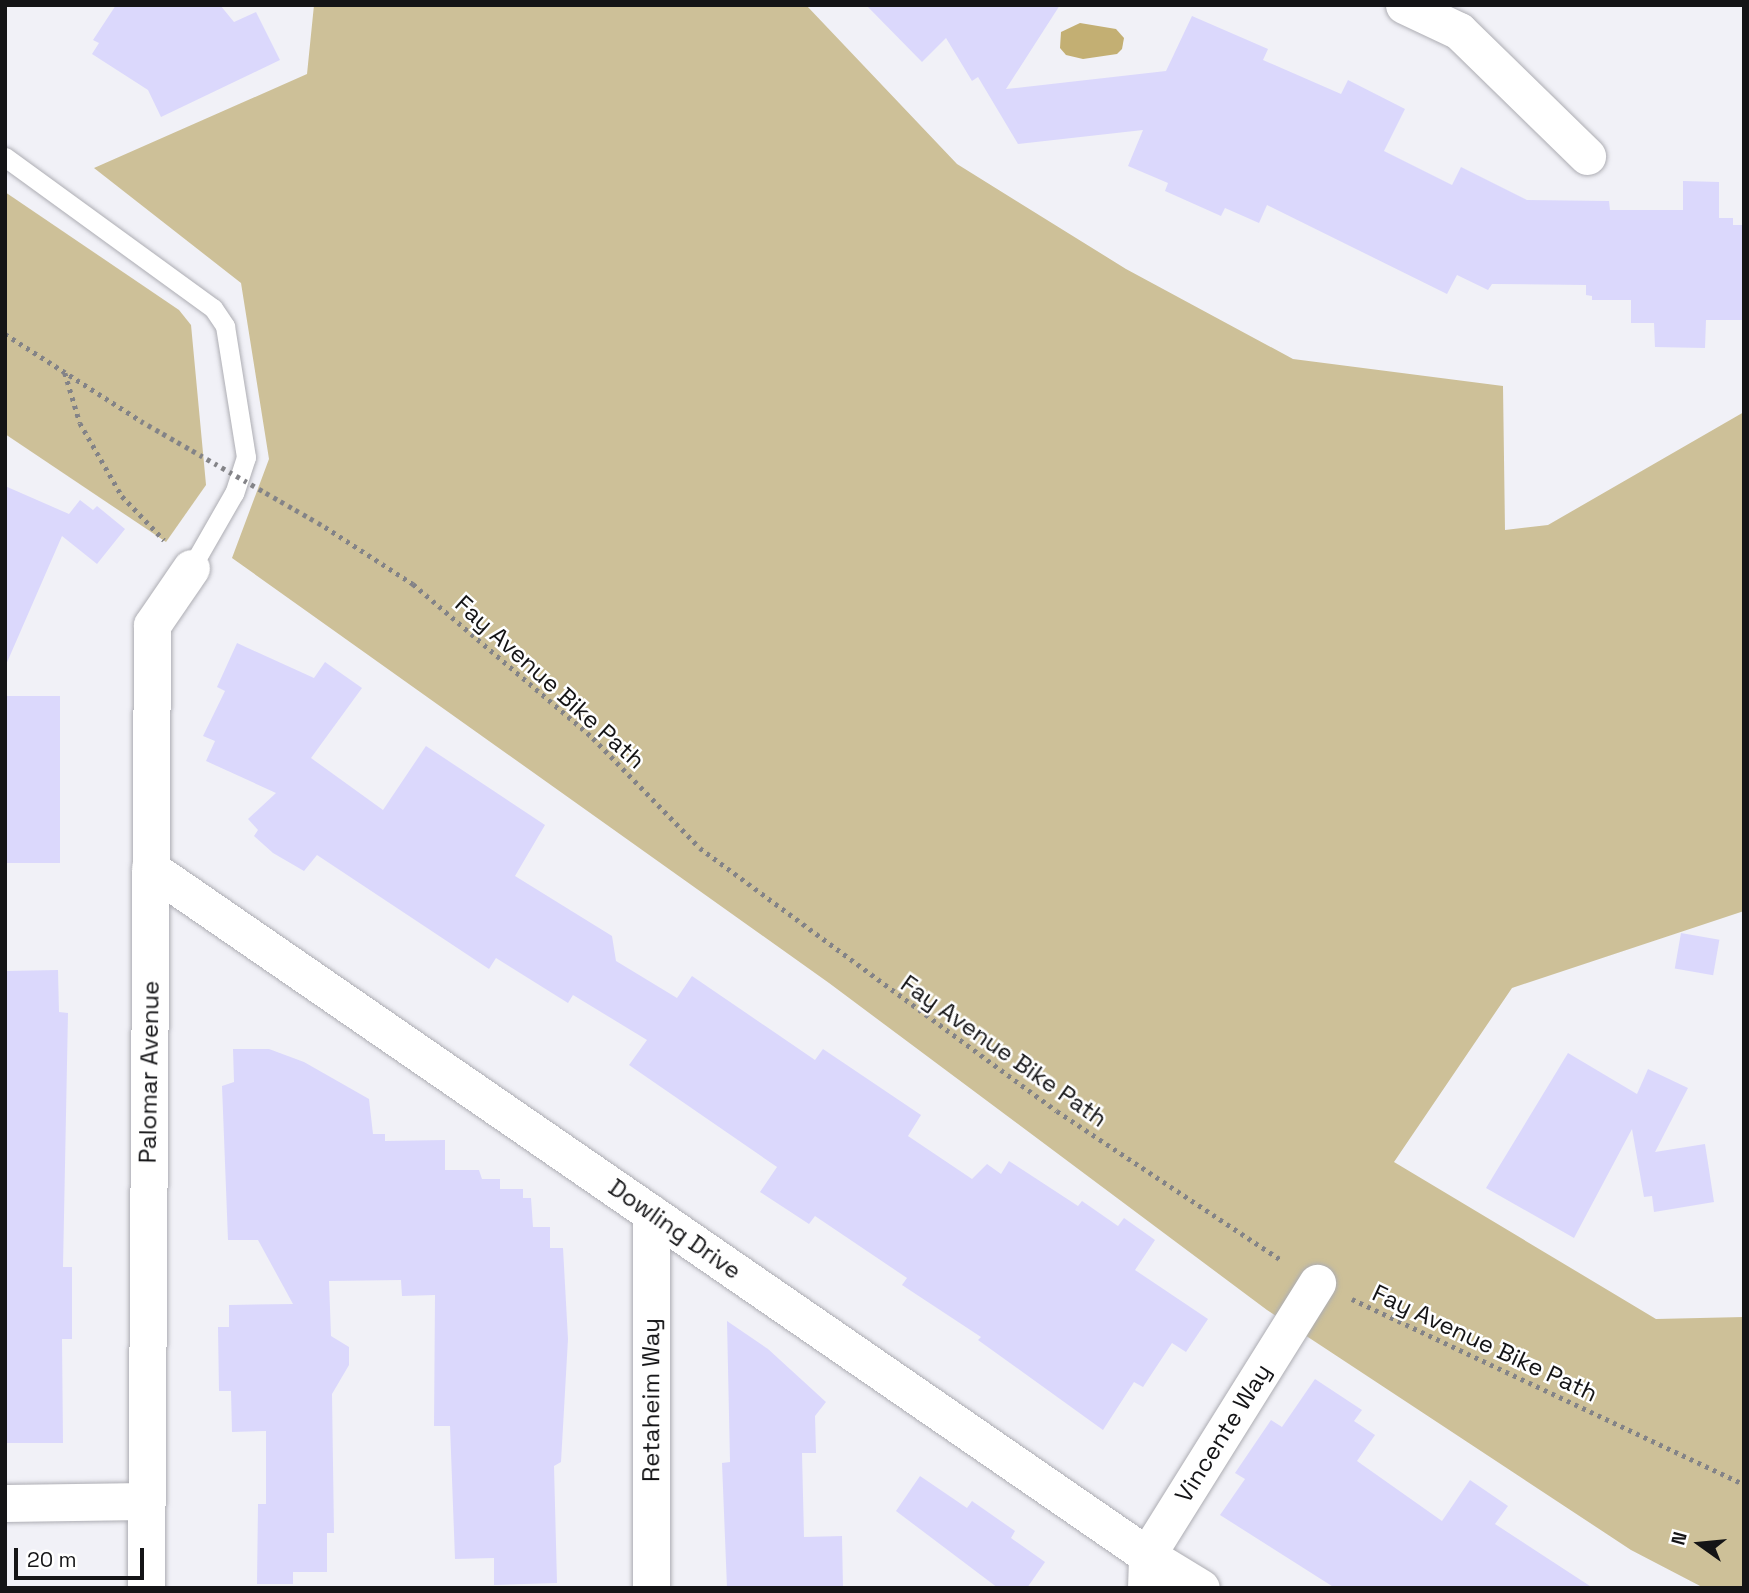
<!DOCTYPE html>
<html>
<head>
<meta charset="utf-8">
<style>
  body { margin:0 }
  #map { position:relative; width:1749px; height:1593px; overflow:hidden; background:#f1f1f7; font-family:"Space Grotesk",sans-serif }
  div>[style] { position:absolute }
  .green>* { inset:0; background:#cdc098 }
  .water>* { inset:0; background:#c3af73 }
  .building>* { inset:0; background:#dbd8fc; transform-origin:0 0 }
  .path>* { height:4.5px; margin-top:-2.25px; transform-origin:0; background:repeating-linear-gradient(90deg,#838387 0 3.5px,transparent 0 8.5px) }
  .roads { filter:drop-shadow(0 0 2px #adadb3) drop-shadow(0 0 2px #adadb3) }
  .service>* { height:19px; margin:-9.5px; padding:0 9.5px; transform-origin:9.5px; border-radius:9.5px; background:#fff }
  .minor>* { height:37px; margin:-18.5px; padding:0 18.5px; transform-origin:18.5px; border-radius:18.5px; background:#fff }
  .path-bridge>* { height:4.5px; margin-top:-2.25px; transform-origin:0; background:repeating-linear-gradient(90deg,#838387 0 3.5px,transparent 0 8.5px) }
  span { translate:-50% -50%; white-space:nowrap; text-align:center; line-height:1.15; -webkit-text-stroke:5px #fff; paint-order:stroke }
  .street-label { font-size:24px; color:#141416 }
  .frame { position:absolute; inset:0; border:7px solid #141416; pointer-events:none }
  .north { position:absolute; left:1665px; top:1509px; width:70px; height:70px; -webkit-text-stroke:5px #fff; paint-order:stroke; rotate:285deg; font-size:19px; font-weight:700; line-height:28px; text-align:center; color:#141416 }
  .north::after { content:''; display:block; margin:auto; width:24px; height:32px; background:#141416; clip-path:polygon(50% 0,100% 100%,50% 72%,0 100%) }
  .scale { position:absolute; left:14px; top:1548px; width:130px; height:32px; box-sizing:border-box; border:4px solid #141416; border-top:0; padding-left:9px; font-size:21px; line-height:24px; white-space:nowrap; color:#141416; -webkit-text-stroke:5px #fff; paint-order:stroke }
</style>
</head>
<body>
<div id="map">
  <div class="green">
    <i style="clip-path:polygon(314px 5px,806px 5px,957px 164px,1126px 269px,1293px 359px,1503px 386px,1505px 530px,1548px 525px,1744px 412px,1744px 911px,1512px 988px,1394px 1162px,1656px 1319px,1744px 1317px,1744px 1588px,1704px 1588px,1631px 1550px,1267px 1310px,829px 983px,232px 558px,269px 459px,241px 283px,94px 168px,307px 74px)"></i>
    <i style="clip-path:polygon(5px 192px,179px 310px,191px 325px,206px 485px,166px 542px,5px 434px)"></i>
  </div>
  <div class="water">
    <i style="clip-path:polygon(1080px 23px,1116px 29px,1124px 38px,1122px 49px,1117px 54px,1083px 59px,1066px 55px,1060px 48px,1061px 32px)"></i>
  </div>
  <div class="building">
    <i style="clip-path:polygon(116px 5px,220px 5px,234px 22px,256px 12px,280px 60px,161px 117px,148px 90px,92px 54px,99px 43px,93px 40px)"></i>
    <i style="clip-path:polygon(866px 5px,1060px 5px,1006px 89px,1166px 71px,1192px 16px,1268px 49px,1263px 60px,1341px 94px,1348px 80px,1405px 109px,1384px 151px,1452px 185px,1461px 167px,1527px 200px,1609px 201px,1610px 210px,1683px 210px,1683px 181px,1719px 182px,1719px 218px,1733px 218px,1733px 225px,1744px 225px,1744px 320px,1706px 320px,1705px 348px,1655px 347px,1654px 323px,1631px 323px,1631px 300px,1592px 300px,1592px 296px,1586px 295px,1586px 285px,1492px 284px,1488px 290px,1457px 275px,1447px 294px,1267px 205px,1259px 223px,1225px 208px,1221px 216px,1165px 191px,1168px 183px,1128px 166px,1143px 130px,1018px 144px,978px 77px,972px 81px,946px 38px,922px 62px)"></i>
    <i style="clip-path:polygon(5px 486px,69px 514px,80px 500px,93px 510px,97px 506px,125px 529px,97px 564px,62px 536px,5px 667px)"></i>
    <i style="clip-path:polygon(237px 643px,314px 678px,325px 662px,362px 688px,311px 758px,383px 810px,426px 746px,545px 825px,515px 876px,612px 936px,616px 961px,677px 998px,692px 976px,815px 1060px,823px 1049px,921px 1115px,908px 1136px,972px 1179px,987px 1164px,1001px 1174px,1009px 1161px,1078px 1206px,1082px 1201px,1118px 1226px,1124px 1218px,1155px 1240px,1135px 1270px,1208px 1319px,1186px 1352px,1172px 1343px,1143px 1387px,1134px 1382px,1103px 1430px,978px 1340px,981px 1337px,902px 1285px,907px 1278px,815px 1216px,809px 1224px,760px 1192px,777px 1167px,629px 1065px,647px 1040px,573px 995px,568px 1003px,496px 958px,489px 969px,317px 855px,304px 871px,273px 853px,254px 836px,258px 830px,248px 819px,276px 793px,206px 761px,215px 741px,203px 736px,225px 691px,217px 687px)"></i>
    <i style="left:5px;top:696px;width:55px;height:167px"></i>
    <i style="left:1681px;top:933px;width:39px;height:36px;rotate:10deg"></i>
    <i style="clip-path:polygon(58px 970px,59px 1012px,68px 1013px,63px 1267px,72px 1267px,72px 1339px,62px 1339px,63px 1443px,5px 1443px,5px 971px)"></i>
    <i style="clip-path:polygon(233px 1049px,269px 1049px,304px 1062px,369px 1099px,373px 1134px,385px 1134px,385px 1141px,445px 1140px,445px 1170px,479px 1170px,482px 1179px,500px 1179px,500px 1189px,523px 1189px,523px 1198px,531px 1198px,533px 1227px,550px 1227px,550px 1248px,563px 1248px,568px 1339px,561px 1462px,554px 1466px,557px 1583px,494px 1585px,494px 1558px,455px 1559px,450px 1426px,434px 1426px,435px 1295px,402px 1296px,401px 1280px,329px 1281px,331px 1336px,349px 1347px,349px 1365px,332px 1394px,334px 1533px,327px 1533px,327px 1572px,293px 1572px,293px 1584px,257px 1584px,258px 1504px,266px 1504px,266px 1431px,232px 1432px,231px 1391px,219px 1391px,218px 1327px,229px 1327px,229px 1305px,293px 1304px,258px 1240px,228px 1240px,222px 1086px,234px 1082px)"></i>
    <i style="clip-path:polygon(1568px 1053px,1637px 1094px,1648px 1069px,1688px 1088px,1655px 1152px,1705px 1144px,1714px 1202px,1654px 1212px,1652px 1196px,1644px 1197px,1632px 1129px,1574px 1238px,1486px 1188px)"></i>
    <i style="clip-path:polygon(727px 1321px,768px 1349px,826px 1402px,815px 1416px,816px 1453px,802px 1453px,804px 1537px,842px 1536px,843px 1588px,727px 1588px,722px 1463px,730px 1462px)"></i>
    <i style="clip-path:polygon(1315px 1379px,1362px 1410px,1354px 1421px,1375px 1435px,1357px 1461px,1442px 1521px,1470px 1480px,1508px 1506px,1495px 1524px,1593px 1588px,1335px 1588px,1220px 1515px,1245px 1479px,1235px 1473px,1271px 1420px,1282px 1427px)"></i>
    <i style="clip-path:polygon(920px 1476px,967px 1508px,972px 1501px,1015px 1531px,1011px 1538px,1045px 1562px,1027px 1588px,998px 1588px,896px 1511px)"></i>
  </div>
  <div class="path">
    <i style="left:5px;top:334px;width:161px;rotate:32.6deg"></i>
    <i style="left:65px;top:373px;width:52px;rotate:73.3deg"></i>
    <i style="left:80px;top:423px;width:84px;rotate:60.1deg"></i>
    <i style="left:122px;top:496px;width:61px;rotate:46.3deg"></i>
    <i style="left:325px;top:527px;width:105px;rotate:32.9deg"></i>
    <i style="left:413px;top:584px;width:237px;rotate:40.5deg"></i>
    <i style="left:593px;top:738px;width:153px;rotate:45.8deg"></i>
    <i style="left:700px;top:848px;width:443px;rotate:36.4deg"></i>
    <i style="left:1057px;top:1111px;width:271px;rotate:33.6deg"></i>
    <i style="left:1352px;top:1299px;width:433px;rotate:25.3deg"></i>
  </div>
  <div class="roads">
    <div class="service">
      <i style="left:5px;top:157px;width:257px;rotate:36deg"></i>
      <i style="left:213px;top:308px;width:22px;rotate:56deg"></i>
      <i style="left:225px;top:326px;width:133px;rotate:80.9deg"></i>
      <i style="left:246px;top:457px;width:38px;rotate:108deg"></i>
      <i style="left:234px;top:493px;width:86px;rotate:119.8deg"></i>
    </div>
    <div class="minor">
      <i style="left:1404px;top:5px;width:61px;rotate:25.3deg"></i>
      <i style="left:1459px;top:31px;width:179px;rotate:44.3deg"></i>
      <i style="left:150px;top:868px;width:1211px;rotate:34.57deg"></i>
      <i style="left:1147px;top:1555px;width:63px;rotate:31.4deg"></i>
      <i style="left:5px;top:1503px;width:139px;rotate:-0.8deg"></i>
      <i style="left:146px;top:1588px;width:963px;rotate:-89.64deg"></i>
      <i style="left:152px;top:625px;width:69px;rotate:-55.6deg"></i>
      <i style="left:651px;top:1588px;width:375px;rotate:-90deg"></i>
      <i style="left:1146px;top:1588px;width:33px;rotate:-88deg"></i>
      <i style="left:1147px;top:1555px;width:321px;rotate:-58deg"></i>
    </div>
  </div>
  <div class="path-bridge">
    <i style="left:141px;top:421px;width:212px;rotate:29.9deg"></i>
  </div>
  <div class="street-label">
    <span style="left:550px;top:682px;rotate:42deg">Fay Avenue Bike Path</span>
    <span style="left:1004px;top:1051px;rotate:35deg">Fay Avenue Bike Path</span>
    <span style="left:149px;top:1072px;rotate:-89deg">Palomar Avenue</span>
    <span style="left:675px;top:1229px;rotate:35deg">Dowling Drive</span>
    <span style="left:1485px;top:1343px;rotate:25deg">Fay Avenue Bike Path</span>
    <span style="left:651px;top:1400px;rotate:-90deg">Retaheim Way</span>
    <span style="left:1223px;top:1433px;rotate:-58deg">Vincente Way</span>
  </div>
  <div class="frame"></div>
  <div class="north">N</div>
  <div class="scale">20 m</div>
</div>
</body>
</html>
